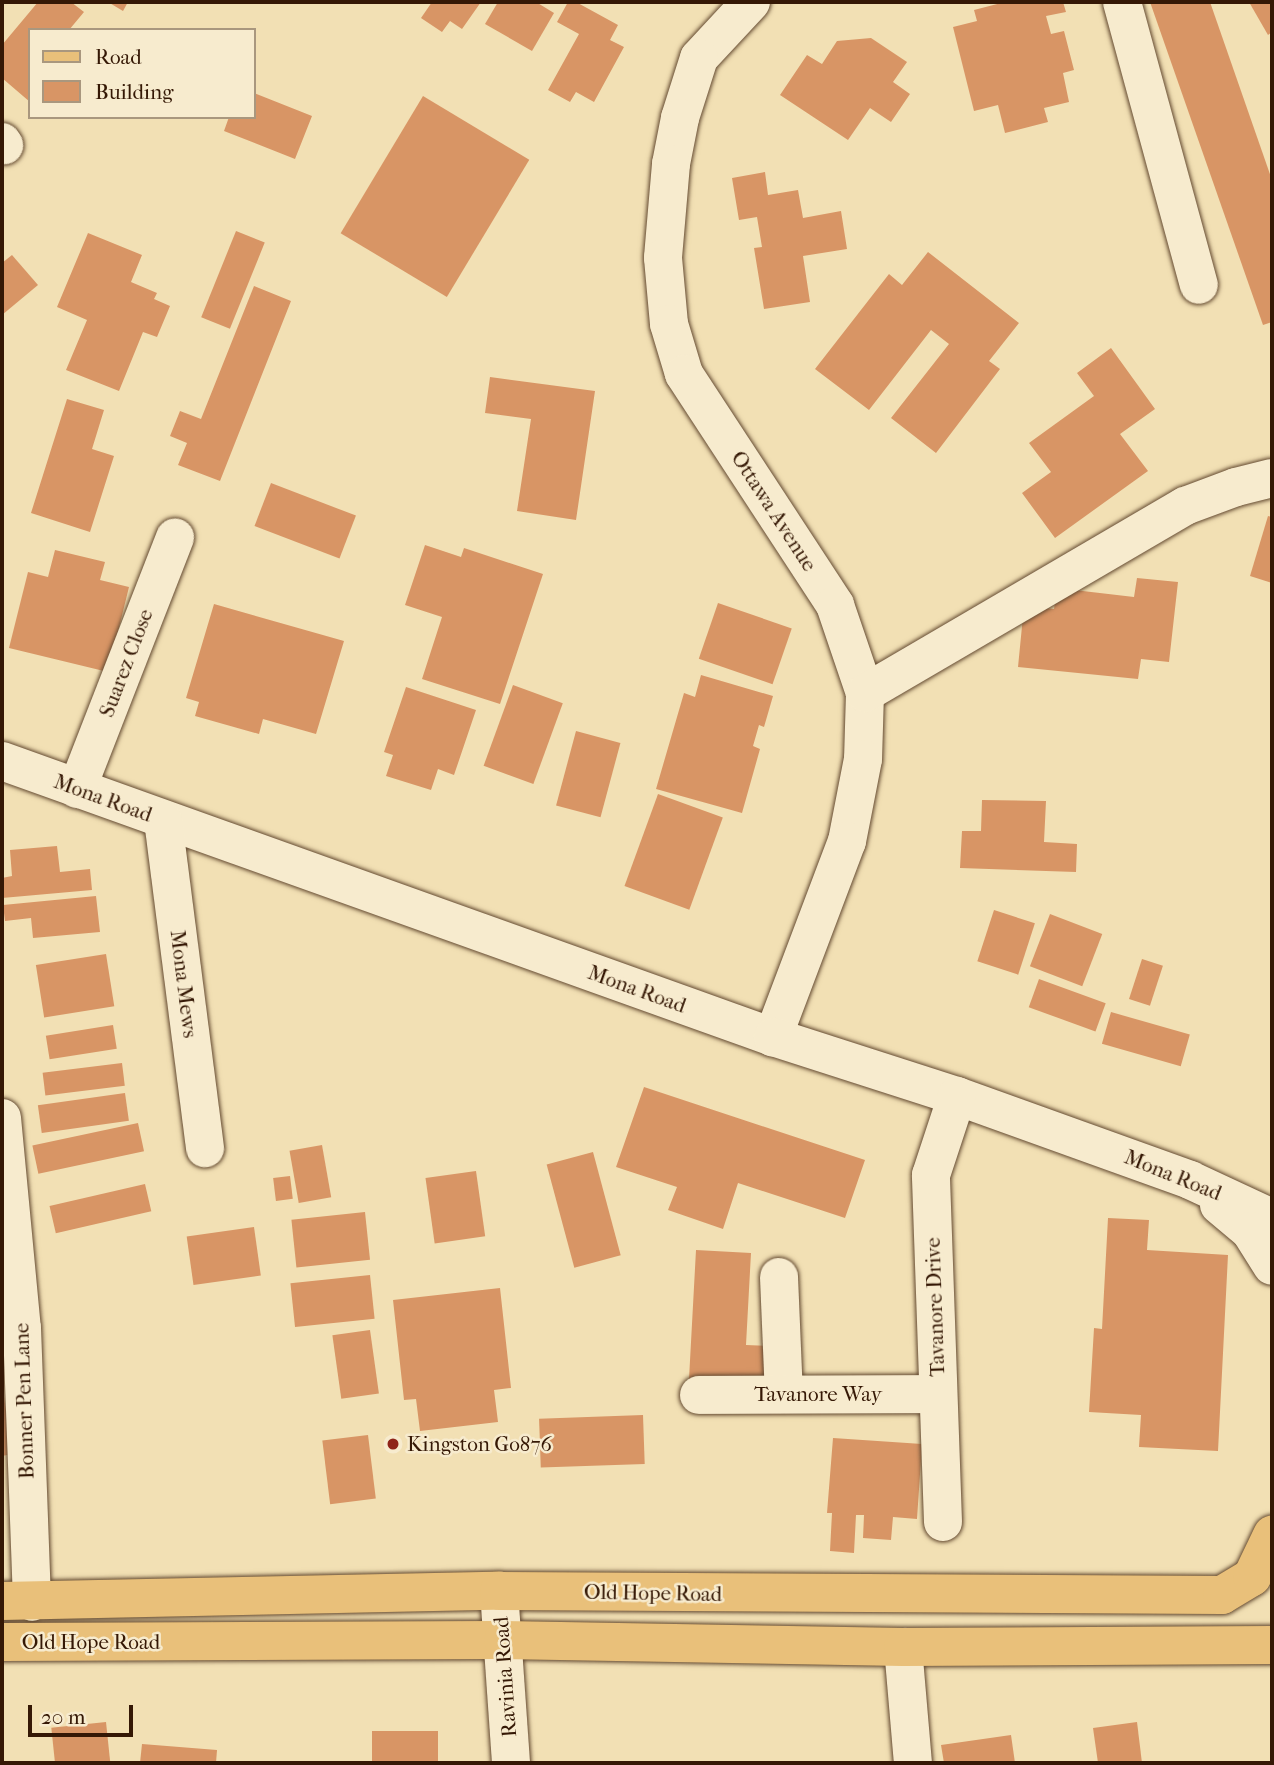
<!DOCTYPE html>
<html>
<head>
<meta charset="utf-8">
<style>
  body { margin:0 }
  #map { position:relative; width:1274px; height:1765px; overflow:hidden; background:#f2e0b4; font-family:"IM FELL French Canon",serif }
  div>[style] { position:absolute }
  .building>* { inset:0; background:#d89565; transform-origin:0 0 }
  .roads { filter:drop-shadow(0 0 2px #644a31) drop-shadow(0 0 2px #644a31) }
  .minor>* { height:38px; margin:-19px; padding:0 19px; transform-origin:19px; border-radius:19px; background:#f7ebce }
  .major>* { height:38px; margin:-19px; padding:0 19px; transform-origin:19px; border-radius:19px; background:#e9c07a }
  .dots>* { width:19px; height:19px; translate:-50% -50%; box-sizing:border-box; border:4px solid #f7ebce; border-radius:50% }
  span { translate:-50% -50%; white-space:nowrap; text-align:center; line-height:1.15; -webkit-text-stroke:5px #f7ebce; paint-order:stroke }
  .street-label { font-size:21px; color:#351805 }
  .poi-label { font-size:21px; color:#351805 }
  .left { translate:0 -50%; text-align:left }
  .frame { position:absolute; inset:0; border:4px solid #351805; pointer-events:none }
  .legend { position:absolute; left:28px; top:28px; width:228px; height:91px; box-sizing:border-box; background:#f7ebce; border:2px solid #a9977e; margin:0; padding:9px 12px; list-style:none; font-size:21px; color:#351805 }
  .legend li { display:flex; align-items:center; gap:14px; height:35px }
  .legend b { width:35px; border:2px solid #a9977e }
  .scale { position:absolute; left:28px; top:1705px; width:105px; height:32px; box-sizing:border-box; border:4px solid #351805; border-top:0; padding-left:9px; font-size:21px; line-height:24px; white-space:nowrap; color:#351805; -webkit-text-stroke:5px #f7ebce; paint-order:stroke }
</style>
</head>
<body>
<div id="map">
  <div class="building">
    <i style="clip-path:polygon(38px 2px,71px 2px,84px 12px,69px 30px,30px 30px,30px 102px,2px 78px,2px 45px)"></i>
    <i style="clip-path:polygon(108px 2px,128px 2px,123px 11px)"></i>
    <i style="clip-path:polygon(432px 2px,481px 2px,462px 29px,450px 21px,442px 32px,421px 18px)"></i>
    <i style="clip-path:polygon(498px 2px,536px 2px,554px 13px,532px 51px,485px 24px)"></i>
    <i style="clip-path:polygon(568px 2px,576px 2px,618px 25px,610px 40px,624px 47px,594px 102px,576px 92px,570px 102px,548px 90px,579px 34px,557px 22px)"></i>
    <i style="clip-path:polygon(1005px 2px,1063px 2px,1066px 12px,1046px 16px,1051px 34px,1064px 31px,1074px 70px,1063px 73px,1069px 102px,1044px 108px,1048px 122px,1005px 133px,998px 105px,974px 111px,953px 27px,977px 21px,974px 10px)"></i>
    <i style="clip-path:polygon(1150px 2px,1210px 2px,1272px 180px,1272px 322px,1263px 325px)"></i>
    <i style="clip-path:polygon(1249px 2px,1272px 2px,1272px 32px,1268px 35px)"></i>
    <i style="clip-path:polygon(871px 38px,907px 62px,893px 82px,910px 94px,891px 122px,870px 108px,848px 140px,780px 95px,807px 55px,822px 64px,837px 41px)"></i>
    <i style="clip-path:polygon(254px 93px,312px 116px,295px 159px,224px 131px,229px 117px,254px 117px)"></i>
    <i style="left:423px;top:96px;width:124px;height:160px;rotate:31deg"></i>
    <i style="clip-path:polygon(765px 172px,768px 195px,798px 190px,803px 218px,841px 211px,847px 249px,803px 256px,810px 302px,764px 309px,754px 248px,762px 247px,757px 217px,739px 220px,732px 178px)"></i>
    <i style="left:236px;top:231px;width:31px;height:93px;rotate:22deg"></i>
    <i style="clip-path:polygon(88px 233px,142px 255px,131px 282px,157px 293px,154px 299px,170px 306px,157px 337px,143px 332px,119px 391px,66px 370px,87px 320px,57px 307px)"></i>
    <i style="clip-path:polygon(928px 252px,1019px 323px,989px 361px,1000px 369px,936px 453px,891px 418px,949px 344px,931px 330px,869px 410px,815px 369px,889px 274px,902px 285px)"></i>
    <i style="clip-path:polygon(12px 255px,38px 285px,2px 315px,2px 263px)"></i>
    <i style="clip-path:polygon(254px 286px,291px 301px,220px 481px,178px 465px,187px 443px,170px 436px,180px 411px,201px 419px)"></i>
    <i style="clip-path:polygon(1111px 348px,1155px 409px,1120px 434px,1148px 471px,1055px 538px,1022px 493px,1051px 472px,1029px 443px,1094px 396px,1077px 373px)"></i>
    <i style="clip-path:polygon(490px 377px,595px 391px,576px 520px,517px 511px,531px 419px,485px 413px)"></i>
    <i style="clip-path:polygon(67px 399px,104px 410px,92px 449px,114px 456px,90px 532px,31px 513px)"></i>
    <i style="left:271px;top:483px;width:91px;height:46px;rotate:21deg"></i>
    <i style="clip-path:polygon(1268px 516px,1272px 517px,1272px 583px,1250px 576px)"></i>
    <i style="clip-path:polygon(425px 545px,461px 557px,464px 548px,543px 574px,500px 704px,422px 679px,442px 617px,405px 605px)"></i>
    <i style="clip-path:polygon(55px 550px,105px 562px,100px 580px,129px 587px,108px 672px,9px 648px,28px 572px,48px 577px)"></i>
    <i style="clip-path:polygon(1137px 578px,1178px 582px,1169px 662px,1141px 659px,1138px 679px,1018px 667px,1024px 606px,1054px 609px,1057px 588px,1134px 597px)"></i>
    <i style="left:718px;top:603px;width:78px;height:59px;rotate:19deg"></i>
    <i style="clip-path:polygon(214px 604px,344px 641px,316px 734px,263px 719px,259px 734px,195px 716px,199px 702px,186px 698px)"></i>
    <i style="clip-path:polygon(701px 675px,773px 696px,764px 727px,759px 725px,753px 746px,760px 749px,742px 813px,656px 789px,684px 693px,695px 697px)"></i>
    <i style="left:513px;top:685px;width:53px;height:86px;rotate:20deg"></i>
    <i style="clip-path:polygon(406px 687px,476px 710px,454px 775px,438px 769px,431px 790px,386px 776px,393px 755px,384px 752px)"></i>
    <i style="left:576px;top:731px;width:46px;height:77px;rotate:15deg"></i>
    <i style="left:658px;top:794px;width:69px;height:98px;rotate:20deg"></i>
    <i style="clip-path:polygon(982px 800px,1046px 801px,1044px 842px,1077px 844px,1076px 872px,960px 868px,962px 831px,981px 831px)"></i>
    <i style="clip-path:polygon(57px 846px,60px 872px,90px 869px,92px 890px,2px 898px,2px 878px,12px 876px,10px 850px)"></i>
    <i style="clip-path:polygon(96px 896px,100px 932px,33px 938px,31px 918px,5px 921px,3px 905px)"></i>
    <i style="left:994px;top:910px;width:43px;height:54px;rotate:18deg"></i>
    <i style="left:1050px;top:914px;width:56px;height:56px;rotate:21deg"></i>
    <i style="left:106px;top:954px;width:53px;height:71px;rotate:81deg"></i>
    <i style="left:1142px;top:959px;width:22px;height:42px;rotate:18deg"></i>
    <i style="left:1039px;top:979px;width:71px;height:30px;rotate:20deg"></i>
    <i style="left:1111px;top:1012px;width:82px;height:33px;rotate:16deg"></i>
    <i style="left:113px;top:1025px;width:24px;height:68px;rotate:81deg"></i>
    <i style="left:122px;top:1063px;width:23px;height:80px;rotate:83deg"></i>
    <i style="clip-path:polygon(644px 1087px,865px 1160px,845px 1218px,738px 1183px,723px 1229px,668px 1210px,677px 1187px,616px 1167px)"></i>
    <i style="left:125px;top:1093px;width:28px;height:88px;rotate:82deg"></i>
    <i style="left:138px;top:1123px;width:29px;height:108px;rotate:78deg"></i>
    <i style="left:322px;top:1145px;width:53px;height:33px;rotate:80deg"></i>
    <i style="left:593px;top:1152px;width:107px;height:48px;rotate:75deg"></i>
    <i style="left:476px;top:1171px;width:66px;height:51px;rotate:82deg"></i>
    <i style="left:290px;top:1176px;width:23px;height:17px;rotate:83deg"></i>
    <i style="left:145px;top:1184px;width:28px;height:98px;rotate:77deg"></i>
    <i style="left:365px;top:1212px;width:48px;height:74px;rotate:84deg"></i>
    <i style="clip-path:polygon(1108px 1218px,1149px 1220px,1147px 1250px,1228px 1255px,1218px 1451px,1139px 1447px,1141px 1415px,1089px 1412px,1094px 1328px,1102px 1329px)"></i>
    <i style="left:254px;top:1227px;width:49px;height:68px;rotate:82deg"></i>
    <i style="clip-path:polygon(696px 1250px,751px 1253px,746px 1345px,767px 1346px,765px 1377px,689px 1379px)"></i>
    <i style="left:370px;top:1275px;width:44px;height:80px;rotate:84deg"></i>
    <i style="clip-path:polygon(500px 1288px,511px 1388px,494px 1390px,498px 1422px,420px 1431px,416px 1399px,404px 1400px,393px 1300px)"></i>
    <i style="left:370px;top:1330px;width:64px;height:38px;rotate:82deg"></i>
    <i style="clip-path:polygon(2px 1382px,12px 1454px,2px 1456px)"></i>
    <i style="left:643px;top:1415px;width:49px;height:104px;rotate:88deg"></i>
    <i style="left:368px;top:1435px;width:64px;height:46px;rotate:83deg"></i>
    <i style="clip-path:polygon(833px 1438px,922px 1444px,917px 1519px,893px 1517px,891px 1540px,863px 1538px,864px 1515px,856px 1515px,854px 1553px,830px 1551px,832px 1513px,827px 1513px)"></i>
    <i style="left:106px;top:1722px;width:41px;height:55px;rotate:84deg"></i>
    <i style="clip-path:polygon(1137px 1722px,1142px 1763px,1098px 1763px,1093px 1728px)"></i>
    <i style="left:438px;top:1731px;width:32px;height:66px;rotate:90deg"></i>
    <i style="clip-path:polygon(1011px 1735px,1015px 1763px,944px 1763px,941px 1745px)"></i>
    <i style="clip-path:polygon(142px 1744px,217px 1750px,216px 1763px,140px 1763px)"></i>
  </div>
  <div class="roads">
    <div class="minor">
      <i style="left:751px;top:2px;width:76px;rotate:132.9deg"></i>
      <i style="left:699px;top:58px;width:63px;rotate:107.6deg"></i>
      <i style="left:680px;top:118px;width:47px;rotate:101.1deg"></i>
      <i style="left:671px;top:164px;width:94px;rotate:94.9deg"></i>
      <i style="left:663px;top:258px;width:66px;rotate:84.8deg"></i>
      <i style="left:669px;top:324px;width:52px;rotate:73.3deg"></i>
      <i style="left:684px;top:374px;width:276px;rotate:56.8deg"></i>
      <i style="left:835px;top:605px;width:93px;rotate:71.2deg"></i>
      <i style="left:865px;top:693px;width:66px;rotate:91.7deg"></i>
      <i style="left:863px;top:759px;width:84px;rotate:101deg"></i>
      <i style="left:847px;top:841px;width:210px;rotate:110.7deg"></i>
      <i style="left:1122px;top:2px;width:293px;rotate:74.8deg"></i>
      <i style="left:2px;top:142px;width:4px;rotate:56deg"></i>
      <i style="left:865px;top:693px;width:371px;rotate:-30.3deg"></i>
      <i style="left:1185px;top:506px;width:54px;rotate:-20.4deg"></i>
      <i style="left:1236px;top:487px;width:37px;rotate:-14deg"></i>
      <i style="left:2px;top:761px;width:819px;rotate:19.7deg"></i>
      <i style="left:773px;top:1037px;width:193px;rotate:17.8deg"></i>
      <i style="left:957px;top:1096px;width:248px;rotate:19.8deg"></i>
      <i style="left:1190px;top:1180px;width:90px;rotate:24.9deg"></i>
      <i style="left:77px;top:789px;width:270px;rotate:-68.7deg"></i>
      <i style="left:163px;top:820px;width:331px;rotate:82.7deg"></i>
      <i style="left:2px;top:1118px;width:211px;rotate:84.6deg"></i>
      <i style="left:22px;top:1328px;width:274px;rotate:87.9deg"></i>
      <i style="left:1219px;top:1205px;width:40px;rotate:40deg"></i>
      <i style="left:1250px;top:1231px;width:41px;rotate:57.8deg"></i>
      <i style="left:779px;top:1277px;width:117px;rotate:87.6deg"></i>
      <i style="left:699px;top:1395px;width:239px;rotate:-0.2deg"></i>
      <i style="left:943px;top:1522px;width:347px;rotate:-92deg"></i>
      <i style="left:931px;top:1175px;width:83px;rotate:-71.8deg"></i>
      <i style="left:499px;top:1591px;width:172px;rotate:86deg"></i>
      <i style="left:903px;top:1647px;width:116px;rotate:85.1deg"></i>
    </div>
    <div class="major">
      <i style="left:2px;top:1601px;width:497px;rotate:-1.2deg"></i>
      <i style="left:499px;top:1591px;width:723px;rotate:0.32deg"></i>
      <i style="left:1222px;top:1595px;width:35px;rotate:-31deg"></i>
      <i style="left:1252px;top:1577px;width:47px;rotate:-64.5deg"></i>
      <i style="left:2px;top:1642px;width:501px;rotate:-0.23deg"></i>
      <i style="left:503px;top:1640px;width:400px;rotate:1deg"></i>
      <i style="left:903px;top:1647px;width:369px;rotate:-0.3deg"></i>
    </div>
  </div>
  <div class="dots">
    <i style="left:393px;top:1444px;background:#8f2418"></i>
  </div>
  <div class="street-label">
    <span style="left:774px;top:511px;rotate:57deg">Ottawa Avenue</span>
    <span style="left:126px;top:663px;rotate:-69deg">Suarez Close</span>
    <span style="left:103px;top:798px;rotate:20deg">Mona Road</span>
    <span style="left:184px;top:984px;rotate:83deg">Mona Mews</span>
    <span style="left:637px;top:989px;rotate:20deg">Mona Road</span>
    <span style="left:1173px;top:1175px;rotate:22deg">Mona Road</span>
    <span style="left:935px;top:1307px;rotate:-92deg">Tavanore Drive</span>
    <span style="left:818px;top:1394px">Tavanore Way</span>
    <span style="left:24px;top:1401px;rotate:-92deg">Bonner Pen Lane</span>
    <span style="left:653px;top:1593px;rotate:1deg">Old Hope Road</span>
    <span style="left:91px;top:1642px">Old Hope Road</span>
    <span style="left:505px;top:1677px;rotate:-94deg">Ravinia Road</span>
  </div>
  <div class="poi-label">
    <span class="left" style="left:407px;top:1444px">Kingston Go876</span>
  </div>
  <div class="frame"></div>
  <ul class="legend">
  <li><b style="height:9px;background:#e9c07a"></b>Road</li>
  <li><b style="height:19px;background:#d89565"></b>Building</li>
  </ul>
  <div class="scale">20 m</div>
</div>
</body>
</html>
